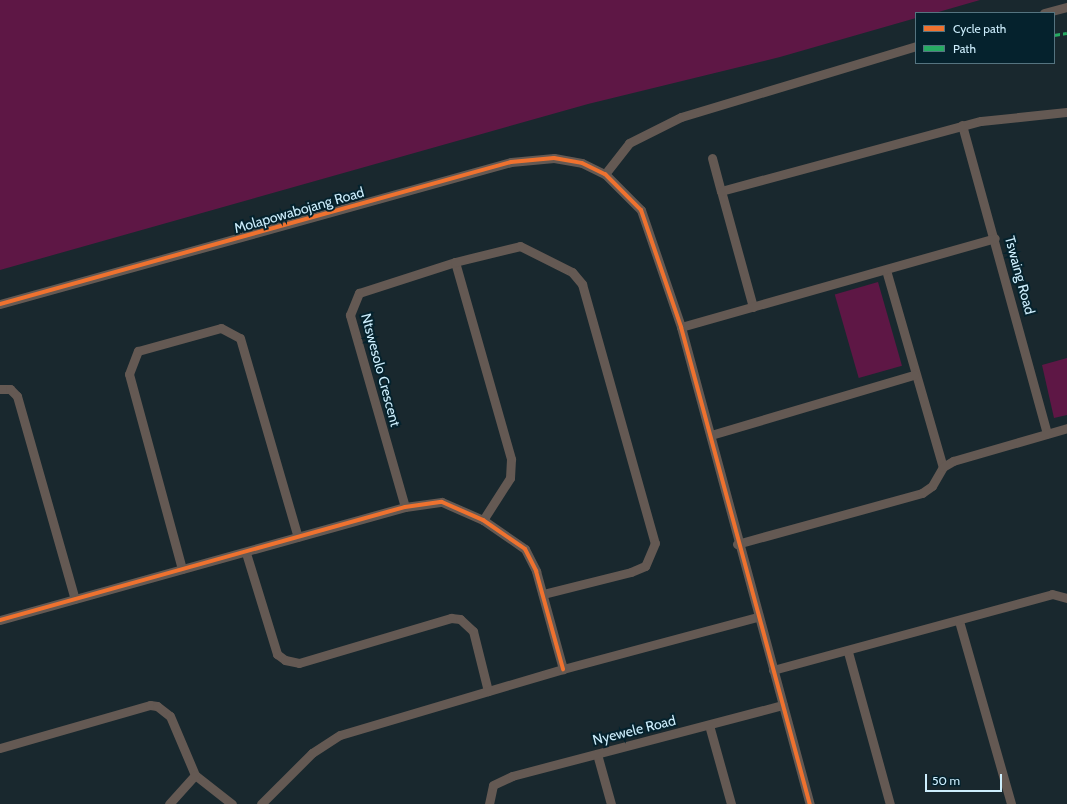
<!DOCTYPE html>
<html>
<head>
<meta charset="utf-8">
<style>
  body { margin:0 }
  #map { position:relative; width:1067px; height:804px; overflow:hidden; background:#19282e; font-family:Cabin,sans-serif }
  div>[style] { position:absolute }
  .green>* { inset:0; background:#5e1745; transform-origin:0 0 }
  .minor>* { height:9px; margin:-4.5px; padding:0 4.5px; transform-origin:4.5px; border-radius:4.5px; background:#645953 }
  .quiet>* { height:3px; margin-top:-1.5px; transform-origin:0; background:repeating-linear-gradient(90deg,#26ab63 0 6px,transparent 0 9px) }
  .cycleway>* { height:4px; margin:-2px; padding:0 2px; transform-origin:2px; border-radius:2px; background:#ef722f }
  span { translate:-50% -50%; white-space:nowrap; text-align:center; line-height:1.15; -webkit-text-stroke:4px #05222d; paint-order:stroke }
  .street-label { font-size:14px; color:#cdeefd }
  .legend { position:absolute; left:915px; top:12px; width:140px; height:52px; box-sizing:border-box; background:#05222d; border:1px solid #557480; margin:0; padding:5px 7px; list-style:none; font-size:12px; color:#cdeefd }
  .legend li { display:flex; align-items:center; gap:8px; height:20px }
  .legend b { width:20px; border:1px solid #557480 }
  .scale { position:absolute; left:925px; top:774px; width:77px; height:18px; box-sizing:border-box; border:2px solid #cdeefd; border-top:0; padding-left:5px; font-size:12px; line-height:14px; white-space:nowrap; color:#cdeefd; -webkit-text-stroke:3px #05222d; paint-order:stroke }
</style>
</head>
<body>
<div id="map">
  <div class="green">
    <i style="clip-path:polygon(0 0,980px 0,935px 13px,916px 13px,916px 18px,780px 57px,588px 104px,0 270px)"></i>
    <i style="left:878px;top:282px;width:87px;height:45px;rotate:74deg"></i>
    <i style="clip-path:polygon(1067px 358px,1067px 415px,1054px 418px,1042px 365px)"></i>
  </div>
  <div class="minor">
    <i style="left:1044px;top:13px;width:24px;rotate:-15deg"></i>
    <i style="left:962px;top:125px;width:320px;rotate:74.6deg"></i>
    <i style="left:712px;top:158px;width:34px;rotate:75deg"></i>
    <i style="left:605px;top:174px;width:39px;rotate:-52deg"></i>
    <i style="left:629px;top:143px;width:58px;rotate:-26.6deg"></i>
    <i style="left:681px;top:117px;width:245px;rotate:-16.8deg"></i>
    <i style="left:455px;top:262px;width:205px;rotate:74.1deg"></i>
    <i style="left:511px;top:459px;width:19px;rotate:93deg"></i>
    <i style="left:510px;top:478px;width:50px;rotate:122.7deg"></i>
    <i style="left:886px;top:270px;width:205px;rotate:73.9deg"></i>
    <i style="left:0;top:304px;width:530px;rotate:-15.53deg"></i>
    <i style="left:511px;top:162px;width:43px;rotate:-5.3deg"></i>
    <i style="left:554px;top:158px;width:28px;rotate:10deg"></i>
    <i style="left:582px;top:163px;width:25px;rotate:26deg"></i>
    <i style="left:605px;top:174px;width:51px;rotate:45deg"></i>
    <i style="left:641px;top:210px;width:124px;rotate:71.1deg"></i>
    <i style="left:681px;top:327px;width:494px;rotate:74.9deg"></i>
    <i style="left:753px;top:307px;width:120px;rotate:-105.4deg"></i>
    <i style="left:721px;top:191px;width:269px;rotate:-15.1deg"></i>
    <i style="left:981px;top:121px;width:86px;rotate:-6deg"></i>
    <i style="left:681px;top:327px;width:326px;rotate:-15.8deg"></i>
    <i style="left:0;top:389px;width:10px"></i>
    <i style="left:10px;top:389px;width:10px;rotate:45deg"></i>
    <i style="left:17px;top:396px;width:211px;rotate:74.1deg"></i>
    <i style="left:711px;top:435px;width:212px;rotate:-16.5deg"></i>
    <i style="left:405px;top:507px;width:200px;rotate:-106deg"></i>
    <i style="left:350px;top:315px;width:24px;rotate:-68deg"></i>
    <i style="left:359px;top:293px;width:101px;rotate:-17.9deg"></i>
    <i style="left:455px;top:262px;width:67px;rotate:-13.8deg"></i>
    <i style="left:520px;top:246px;width:58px;rotate:26.6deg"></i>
    <i style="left:572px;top:272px;width:16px;rotate:50deg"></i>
    <i style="left:582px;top:284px;width:269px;rotate:74.3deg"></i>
    <i style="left:655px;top:543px;width:25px;rotate:113deg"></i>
    <i style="left:645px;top:566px;width:15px;rotate:157deg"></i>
    <i style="left:631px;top:572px;width:91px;rotate:166deg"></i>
    <i style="left:737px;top:544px;width:192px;rotate:-15.4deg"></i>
    <i style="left:922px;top:493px;width:12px;rotate:-35deg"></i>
    <i style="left:932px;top:486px;width:22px;rotate:-60deg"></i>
    <i style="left:943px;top:467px;width:12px;rotate:-31deg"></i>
    <i style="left:953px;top:461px;width:119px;rotate:-16.1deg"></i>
    <i style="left:246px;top:553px;width:106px;rotate:72.9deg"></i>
    <i style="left:277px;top:654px;width:10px;rotate:37deg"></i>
    <i style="left:285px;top:660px;width:14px;rotate:12deg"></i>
    <i style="left:299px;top:663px;width:159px;rotate:-16.5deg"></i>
    <i style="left:451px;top:618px;width:9px;rotate:6deg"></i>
    <i style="left:460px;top:619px;width:18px;rotate:43deg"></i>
    <i style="left:473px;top:631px;width:62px;rotate:76deg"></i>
    <i style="left:182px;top:569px;width:202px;rotate:-105.2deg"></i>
    <i style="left:129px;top:374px;width:25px;rotate:-69deg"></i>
    <i style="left:138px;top:351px;width:86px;rotate:-15.5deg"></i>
    <i style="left:221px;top:328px;width:21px;rotate:28deg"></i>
    <i style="left:240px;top:338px;width:207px;rotate:73.8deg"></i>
    <i style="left:0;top:620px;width:420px;rotate:-15.6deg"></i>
    <i style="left:405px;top:507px;width:37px;rotate:-8deg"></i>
    <i style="left:442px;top:502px;width:45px;rotate:23.7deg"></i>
    <i style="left:483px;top:520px;width:51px;rotate:34.6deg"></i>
    <i style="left:525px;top:549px;width:25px;rotate:63deg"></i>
    <i style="left:536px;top:571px;width:102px;rotate:74.6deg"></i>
    <i style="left:959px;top:621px;width:190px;rotate:74.1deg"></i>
    <i style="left:848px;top:652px;width:158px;rotate:74.6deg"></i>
    <i style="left:773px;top:670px;width:289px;rotate:-15.2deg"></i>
    <i style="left:1052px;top:594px;width:16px;rotate:15deg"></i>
    <i style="left:709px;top:725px;width:82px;rotate:74.4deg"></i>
    <i style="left:0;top:748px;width:156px;rotate:-16deg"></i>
    <i style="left:150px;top:705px;width:7px;rotate:8deg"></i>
    <i style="left:157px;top:706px;width:16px;rotate:38deg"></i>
    <i style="left:170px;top:716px;width:64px;rotate:67deg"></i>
    <i style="left:195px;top:775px;width:47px;rotate:38.1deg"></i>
    <i style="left:597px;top:754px;width:52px;rotate:74.4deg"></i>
    <i style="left:169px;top:804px;width:39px;rotate:-48deg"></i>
    <i style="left:261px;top:804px;width:72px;rotate:-45deg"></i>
    <i style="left:312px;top:753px;width:33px;rotate:-33deg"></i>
    <i style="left:340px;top:735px;width:233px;rotate:-16.5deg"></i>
    <i style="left:563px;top:669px;width:201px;rotate:-15deg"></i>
    <i style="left:489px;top:804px;width:19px;rotate:-78deg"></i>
    <i style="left:493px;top:785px;width:21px;rotate:-25deg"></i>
    <i style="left:512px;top:776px;width:280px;rotate:-14.7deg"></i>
  </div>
  <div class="quiet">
    <i style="left:1054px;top:35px;width:13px;rotate:-9deg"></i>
  </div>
  <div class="cycleway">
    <i style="left:0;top:304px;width:530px;rotate:-15.53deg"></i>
    <i style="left:511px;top:162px;width:43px;rotate:-5.3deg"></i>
    <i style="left:554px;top:158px;width:28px;rotate:10deg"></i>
    <i style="left:582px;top:163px;width:25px;rotate:26deg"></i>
    <i style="left:605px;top:174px;width:51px;rotate:45deg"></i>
    <i style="left:641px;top:210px;width:124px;rotate:71.1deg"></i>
    <i style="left:681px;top:327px;width:494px;rotate:74.9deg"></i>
    <i style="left:0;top:620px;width:420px;rotate:-15.6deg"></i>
    <i style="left:405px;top:507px;width:37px;rotate:-8deg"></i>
    <i style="left:442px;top:502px;width:45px;rotate:23.7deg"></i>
    <i style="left:483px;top:520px;width:51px;rotate:34.6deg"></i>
    <i style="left:525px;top:549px;width:25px;rotate:63deg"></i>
    <i style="left:536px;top:571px;width:102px;rotate:74.6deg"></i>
  </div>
  <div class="street-label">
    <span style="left:299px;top:210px;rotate:-16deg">Molapowabojang Road</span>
    <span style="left:1020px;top:275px;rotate:75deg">Tswaing Road</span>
    <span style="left:381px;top:370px;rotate:75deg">Ntswesolo Crescent</span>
    <span style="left:634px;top:730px;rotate:-14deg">Nyewele Road</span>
  </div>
  <ul class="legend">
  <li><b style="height:5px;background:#ef722f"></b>Cycle path</li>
  <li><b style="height:5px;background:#26ab63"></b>Path</li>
  </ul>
  <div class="scale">50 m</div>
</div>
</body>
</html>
